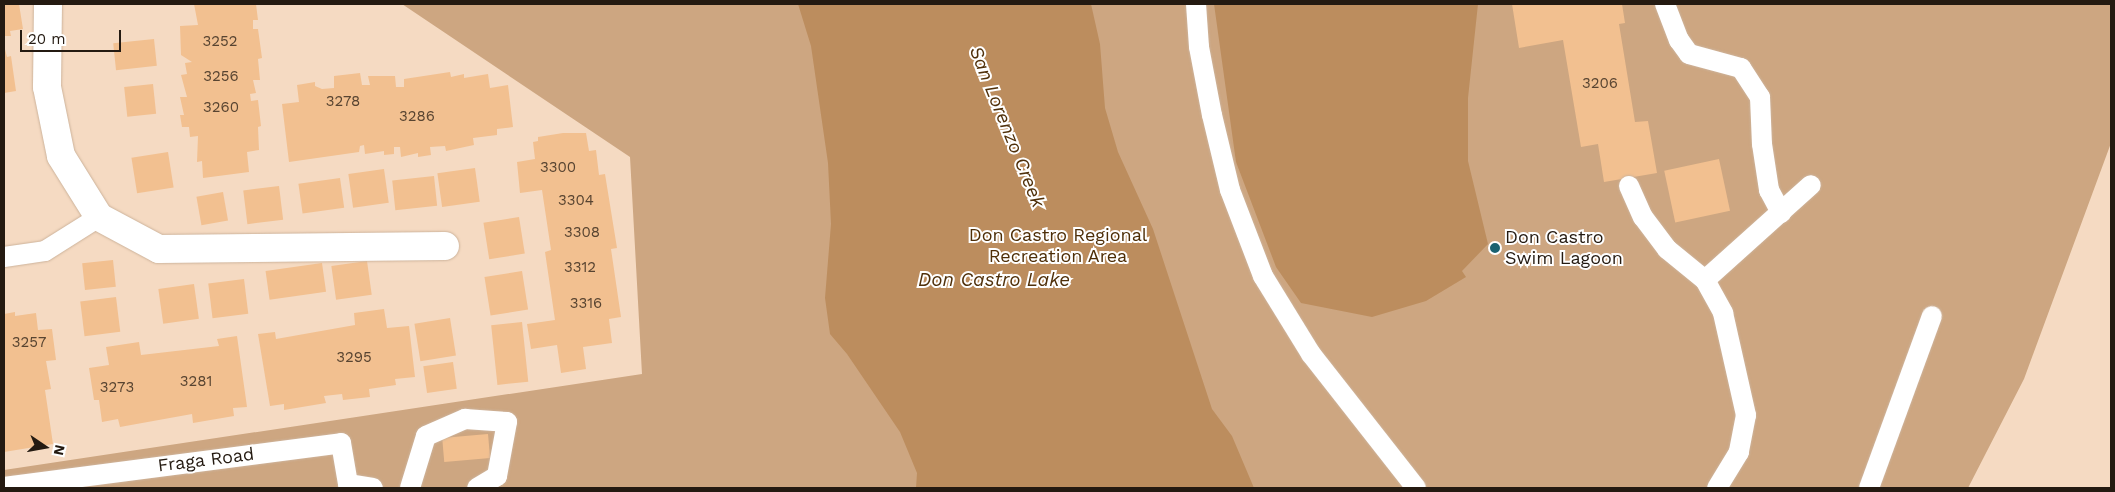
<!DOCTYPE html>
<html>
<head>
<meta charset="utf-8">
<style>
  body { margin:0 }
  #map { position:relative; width:2115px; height:492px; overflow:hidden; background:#f5dac2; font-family:"Work Sans",sans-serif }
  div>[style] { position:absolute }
  .green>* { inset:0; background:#cda681 }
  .water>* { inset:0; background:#bc8d5e }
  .building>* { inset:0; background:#f2c090; transform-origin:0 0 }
  .roads { filter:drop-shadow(0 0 1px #cdb39b) drop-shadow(0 0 1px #cdb39b) }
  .lane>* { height:20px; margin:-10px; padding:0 10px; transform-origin:10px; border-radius:10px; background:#fff }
  .street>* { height:28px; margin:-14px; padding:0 14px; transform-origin:14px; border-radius:14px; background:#fff }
  .dots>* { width:14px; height:14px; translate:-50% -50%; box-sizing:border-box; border:2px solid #fff; border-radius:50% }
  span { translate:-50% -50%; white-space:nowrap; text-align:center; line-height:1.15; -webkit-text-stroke:4px #fff; paint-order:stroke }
  .number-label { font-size:15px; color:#584431 }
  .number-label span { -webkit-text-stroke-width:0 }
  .park-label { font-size:18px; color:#4e2e07 }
  .poi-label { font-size:18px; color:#241a11 }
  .left { translate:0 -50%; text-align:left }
  .street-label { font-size:18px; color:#241a11 }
  .water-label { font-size:19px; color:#50300a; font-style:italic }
  .frame { position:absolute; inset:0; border:5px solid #241a11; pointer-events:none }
  .north { position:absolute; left:20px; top:422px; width:50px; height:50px; -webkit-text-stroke:4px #fff; paint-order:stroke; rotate:102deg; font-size:14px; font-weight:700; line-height:20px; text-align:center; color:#241a11 }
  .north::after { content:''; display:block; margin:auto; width:18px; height:22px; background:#241a11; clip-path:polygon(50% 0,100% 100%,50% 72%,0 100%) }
  .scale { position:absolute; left:20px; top:30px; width:101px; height:22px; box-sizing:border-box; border:2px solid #241a11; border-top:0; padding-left:6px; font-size:15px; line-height:18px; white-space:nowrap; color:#241a11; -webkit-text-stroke:4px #fff; paint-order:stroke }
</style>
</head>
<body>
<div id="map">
  <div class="green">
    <i style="clip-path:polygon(402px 4px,2111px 4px,2111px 143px,2024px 379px,1968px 488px,4px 488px,4px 470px,642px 374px,630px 157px)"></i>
  </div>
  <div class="water">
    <i style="clip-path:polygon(798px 4px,1091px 4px,1100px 44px,1105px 108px,1118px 152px,1153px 229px,1212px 409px,1232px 436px,1254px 488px,916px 488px,917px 473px,900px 432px,847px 354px,830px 334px,825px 298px,831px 224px,828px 163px,811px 46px)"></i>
    <i style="clip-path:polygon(1214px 4px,1478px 4px,1468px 98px,1468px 161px,1488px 244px,1462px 271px,1466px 277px,1426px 301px,1372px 317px,1301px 303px,1276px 267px,1236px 162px)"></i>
  </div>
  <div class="building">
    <i style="clip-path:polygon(4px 4px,19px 4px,23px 29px,10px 31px,11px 36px,4px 36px)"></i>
    <i style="clip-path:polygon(194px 4px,256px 4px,258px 20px,253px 20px,253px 29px,258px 29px,262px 58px,258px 59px,260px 80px,253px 80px,256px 93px,250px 94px,251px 101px,258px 100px,261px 126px,258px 127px,259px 150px,247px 152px,249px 172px,203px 178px,202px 161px,197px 162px,198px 136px,190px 137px,189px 127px,182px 127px,180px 115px,184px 115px,180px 97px,187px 97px,181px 75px,187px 74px,185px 63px,192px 62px,181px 55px,180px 26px,198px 25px)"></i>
    <i style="clip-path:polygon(1512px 4px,1622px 4px,1625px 23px,1619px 24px,1635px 122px,1648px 121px,1657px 173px,1604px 182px,1598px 144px,1581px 147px,1563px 40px,1519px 48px)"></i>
    <i style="left:154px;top:39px;width:27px;height:41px;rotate:84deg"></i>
    <i style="clip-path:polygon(4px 45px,7px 57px,11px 56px,16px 91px,4px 93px)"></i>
    <i style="clip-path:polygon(450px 72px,451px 77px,464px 74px,464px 78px,488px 74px,490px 88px,508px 85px,513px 127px,497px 129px,497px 135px,473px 138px,474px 145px,446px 151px,445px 146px,430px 147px,431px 155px,418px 157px,418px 153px,401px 157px,400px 147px,394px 147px,394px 154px,384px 155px,384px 151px,365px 154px,364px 145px,360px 146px,359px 152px,289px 162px,282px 104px,299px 102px,297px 85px,315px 82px,315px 86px,322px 89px,334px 88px,334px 76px,360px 73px,362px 85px,370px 85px,368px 76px,395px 76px,396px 87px,404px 87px,404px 79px)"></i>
    <i style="left:153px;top:84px;width:30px;height:29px;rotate:84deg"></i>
    <i style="clip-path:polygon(563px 133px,586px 133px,589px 151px,596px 150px,599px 175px,605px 174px,617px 248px,611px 249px,621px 317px,609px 319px,612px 343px,583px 347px,586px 369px,561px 373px,557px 345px,531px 349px,527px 324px,555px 320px,545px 252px,551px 250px,542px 190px,520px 193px,517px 162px,535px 159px,533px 142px,538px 141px,538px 137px)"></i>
    <i style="left:168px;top:152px;width:36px;height:37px;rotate:81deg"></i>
    <i style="left:1719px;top:159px;width:53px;height:56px;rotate:78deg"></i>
    <i style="left:475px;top:168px;width:34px;height:38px;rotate:82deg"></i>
    <i style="left:384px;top:169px;width:34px;height:36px;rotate:82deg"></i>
    <i style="left:434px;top:176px;width:30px;height:42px;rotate:84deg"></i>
    <i style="left:340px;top:178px;width:30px;height:42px;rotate:82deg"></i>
    <i style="left:279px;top:186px;width:34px;height:36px;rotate:83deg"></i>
    <i style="left:223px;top:192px;width:29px;height:27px;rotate:80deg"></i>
    <i style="left:519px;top:217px;width:37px;height:36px;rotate:81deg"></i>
    <i style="left:113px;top:260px;width:27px;height:31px;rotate:84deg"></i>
    <i style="left:367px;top:261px;width:34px;height:36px;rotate:82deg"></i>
    <i style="left:322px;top:263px;width:29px;height:57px;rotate:82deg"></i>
    <i style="left:522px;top:271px;width:39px;height:38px;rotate:81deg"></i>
    <i style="left:244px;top:279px;width:35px;height:36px;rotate:83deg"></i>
    <i style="left:194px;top:284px;width:35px;height:36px;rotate:82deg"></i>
    <i style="left:116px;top:297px;width:35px;height:36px;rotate:83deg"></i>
    <i style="clip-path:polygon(384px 309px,387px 328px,409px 326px,415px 377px,395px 379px,396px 385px,369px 389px,370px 397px,343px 400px,342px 394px,324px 396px,326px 403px,284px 410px,284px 404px,270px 406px,258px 334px,275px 332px,276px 339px,355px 325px,354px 313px)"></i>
    <i style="clip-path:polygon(15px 312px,15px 316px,36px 313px,38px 330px,52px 329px,56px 360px,46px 361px,51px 389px,45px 390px,53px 444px,4px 452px,4px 314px)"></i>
    <i style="left:450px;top:318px;width:38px;height:36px;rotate:81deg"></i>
    <i style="left:522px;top:322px;width:60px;height:31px;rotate:84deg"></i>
    <i style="clip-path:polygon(237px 336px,247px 407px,233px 408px,234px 416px,193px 423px,192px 414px,120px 427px,118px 419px,102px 422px,99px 400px,94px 400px,89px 368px,109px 365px,106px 347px,139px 342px,141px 355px,219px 346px,217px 339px)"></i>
    <i style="left:453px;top:362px;width:27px;height:30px;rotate:82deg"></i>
    <i style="left:488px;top:434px;width:24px;height:46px;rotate:85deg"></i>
  </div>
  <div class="roads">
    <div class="lane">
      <i style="left:1196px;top:4px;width:43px;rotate:86deg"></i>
      <i style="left:1199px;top:47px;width:69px;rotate:79.2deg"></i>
      <i style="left:1212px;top:115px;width:77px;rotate:76.5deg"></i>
      <i style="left:1230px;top:190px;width:92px;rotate:69deg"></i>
      <i style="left:1263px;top:276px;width:92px;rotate:58.4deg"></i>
      <i style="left:1311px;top:354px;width:170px;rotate:51.9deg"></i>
      <i style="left:1665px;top:4px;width:39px;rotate:69deg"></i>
      <i style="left:1679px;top:40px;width:17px;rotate:54deg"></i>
      <i style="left:1689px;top:54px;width:54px;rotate:15.1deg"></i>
      <i style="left:1741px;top:68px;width:35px;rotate:57deg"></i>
      <i style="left:1760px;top:97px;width:47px;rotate:87.6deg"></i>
      <i style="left:1762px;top:144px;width:47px;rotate:81.3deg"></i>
      <i style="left:1769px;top:190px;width:26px;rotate:62deg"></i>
      <i style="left:1629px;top:186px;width:34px;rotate:66deg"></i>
      <i style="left:1643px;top:217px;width:40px;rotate:53deg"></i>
      <i style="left:1667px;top:249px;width:49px;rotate:39.2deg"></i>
      <i style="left:1705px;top:280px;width:38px;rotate:61deg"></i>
      <i style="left:1723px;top:313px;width:105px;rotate:77.3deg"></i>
      <i style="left:1746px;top:415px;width:38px;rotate:101deg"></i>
      <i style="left:1739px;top:452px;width:42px;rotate:121.4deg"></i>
      <i style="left:4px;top:257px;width:41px;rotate:-8.3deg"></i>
      <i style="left:45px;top:251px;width:64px;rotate:-32.2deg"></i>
      <i style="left:1705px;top:280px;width:142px;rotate:-41.9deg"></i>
      <i style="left:4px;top:487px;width:340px;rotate:-7.4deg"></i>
      <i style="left:341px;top:443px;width:42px;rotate:80.3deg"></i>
      <i style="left:348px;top:484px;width:25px;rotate:9deg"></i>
      <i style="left:410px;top:488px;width:54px;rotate:-72.9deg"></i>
      <i style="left:426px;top:436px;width:43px;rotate:-23.6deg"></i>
      <i style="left:465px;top:419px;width:42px;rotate:4.1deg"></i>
      <i style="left:507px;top:422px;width:55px;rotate:100.5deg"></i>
      <i style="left:497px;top:476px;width:23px;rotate:149deg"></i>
      <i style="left:1869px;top:488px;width:183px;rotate:-69.9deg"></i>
    </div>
    <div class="street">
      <i style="left:48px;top:4px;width:83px;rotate:90.7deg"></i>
      <i style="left:47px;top:87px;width:70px;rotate:78.5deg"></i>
      <i style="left:61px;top:156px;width:72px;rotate:58.1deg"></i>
      <i style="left:99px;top:217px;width:68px;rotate:28.1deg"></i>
      <i style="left:159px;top:249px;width:286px;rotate:-0.6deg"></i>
    </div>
  </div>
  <div class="dots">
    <i style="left:1495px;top:248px;background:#196170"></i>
  </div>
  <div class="number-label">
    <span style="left:220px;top:42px">3252</span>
    <span style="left:221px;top:77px">3256</span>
    <span style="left:1600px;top:84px">3206</span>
    <span style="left:343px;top:102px">3278</span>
    <span style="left:221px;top:108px">3260</span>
    <span style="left:417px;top:117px">3286</span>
    <span style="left:558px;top:168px">3300</span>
    <span style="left:576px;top:201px">3304</span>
    <span style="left:582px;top:233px">3308</span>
    <span style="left:580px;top:268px">3312</span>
    <span style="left:586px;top:304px">3316</span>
    <span style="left:29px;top:343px">3257</span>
    <span style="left:354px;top:358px">3295</span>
    <span style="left:196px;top:382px">3281</span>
    <span style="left:117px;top:388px">3273</span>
  </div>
  <div class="park-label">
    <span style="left:1058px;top:246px">Don Castro Regional<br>Recreation Area</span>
  </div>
  <div class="poi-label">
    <span class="left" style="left:1505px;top:248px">Don Castro<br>Swim Lagoon</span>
  </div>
  <div class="street-label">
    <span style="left:206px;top:460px;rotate:-7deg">Fraga Road</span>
  </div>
  <div class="water-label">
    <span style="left:1007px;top:127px;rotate:68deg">San Lorenzo Creek</span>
    <span style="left:994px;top:280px">Don Castro Lake</span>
  </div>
  <div class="frame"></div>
  <div class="north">N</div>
  <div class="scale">20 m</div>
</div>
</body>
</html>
